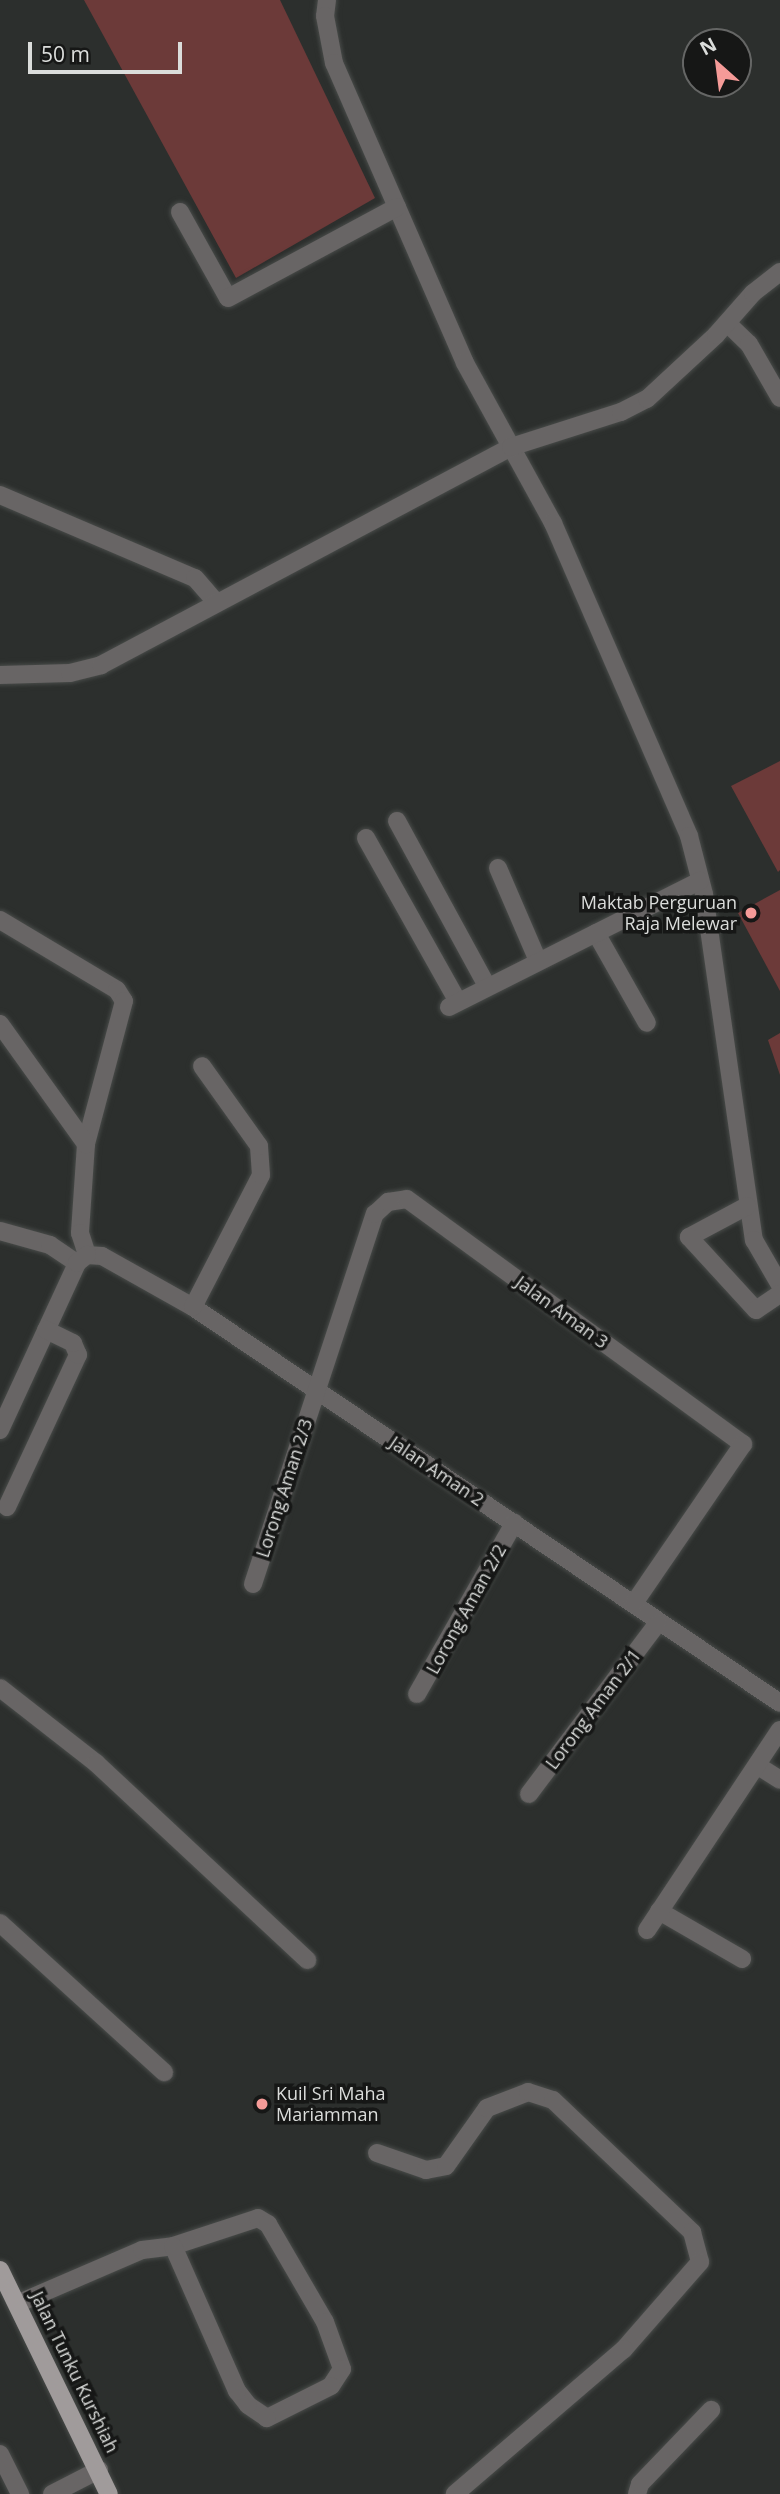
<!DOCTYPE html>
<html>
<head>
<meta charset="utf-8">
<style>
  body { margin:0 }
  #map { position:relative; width:780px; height:2494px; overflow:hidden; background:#2c2f2d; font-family:"Open Sans",sans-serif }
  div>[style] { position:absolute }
  .green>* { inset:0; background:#6c3a39 }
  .roads { filter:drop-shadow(0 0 2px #484b49) drop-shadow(0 0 2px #484b49) }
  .minor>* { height:18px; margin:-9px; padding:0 9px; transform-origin:9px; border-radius:9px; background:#686565 }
  .major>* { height:18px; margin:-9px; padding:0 9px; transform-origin:9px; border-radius:9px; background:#a09b9b }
  .dots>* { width:19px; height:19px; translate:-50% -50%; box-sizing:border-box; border:4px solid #161716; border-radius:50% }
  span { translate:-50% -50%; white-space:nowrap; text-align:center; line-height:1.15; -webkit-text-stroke:7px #161716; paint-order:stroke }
  .poi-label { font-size:18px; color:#dbdddb }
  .right { translate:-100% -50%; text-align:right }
  .left { translate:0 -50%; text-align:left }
  .street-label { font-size:18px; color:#dbdddb }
  .north { position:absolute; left:682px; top:28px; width:70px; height:70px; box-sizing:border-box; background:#161716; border:2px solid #656665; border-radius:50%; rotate:332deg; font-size:19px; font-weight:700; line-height:28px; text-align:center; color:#dbdddb }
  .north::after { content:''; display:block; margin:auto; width:24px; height:32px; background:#f59b98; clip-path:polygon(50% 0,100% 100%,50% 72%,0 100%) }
  .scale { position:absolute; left:28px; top:42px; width:154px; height:32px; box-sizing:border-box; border:4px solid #dbdddb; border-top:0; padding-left:9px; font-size:21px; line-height:24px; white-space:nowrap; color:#dbdddb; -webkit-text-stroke:5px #161716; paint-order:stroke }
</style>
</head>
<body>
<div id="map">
  <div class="green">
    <i style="clip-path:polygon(84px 0,280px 0,375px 198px,236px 278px)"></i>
    <i style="clip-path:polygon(780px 761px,780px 870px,778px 872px,731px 786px)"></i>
    <i style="clip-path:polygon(780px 890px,780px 991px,738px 913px)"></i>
    <i style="clip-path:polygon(780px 1033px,780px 1075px,768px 1040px)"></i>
  </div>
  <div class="roads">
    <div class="minor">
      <i style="left:327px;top:0;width:16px;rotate:97deg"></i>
      <i style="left:325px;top:16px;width:48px;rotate:79.2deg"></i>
      <i style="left:334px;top:63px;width:327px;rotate:66.4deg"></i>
      <i style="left:465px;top:363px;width:183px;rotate:61.2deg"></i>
      <i style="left:553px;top:523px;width:341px;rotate:66.5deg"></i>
      <i style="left:689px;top:836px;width:60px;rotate:75.5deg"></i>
      <i style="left:704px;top:894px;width:350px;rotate:81.8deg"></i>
      <i style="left:754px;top:1240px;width:52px;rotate:60deg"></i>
      <i style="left:180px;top:212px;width:98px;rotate:60.8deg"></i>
      <i style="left:228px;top:298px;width:192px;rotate:-28.3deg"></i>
      <i style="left:727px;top:323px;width:30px;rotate:44deg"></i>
      <i style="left:749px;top:344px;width:62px;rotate:60.1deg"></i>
      <i style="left:0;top:495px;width:212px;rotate:23.1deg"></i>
      <i style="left:195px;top:578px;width:33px;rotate:49deg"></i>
      <i style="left:0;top:675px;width:70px;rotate:-1.6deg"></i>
      <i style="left:70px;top:673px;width:32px;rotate:-14deg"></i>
      <i style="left:101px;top:665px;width:464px;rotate:-28deg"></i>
      <i style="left:511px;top:447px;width:115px;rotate:-17.7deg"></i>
      <i style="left:621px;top:412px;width:29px;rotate:-27deg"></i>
      <i style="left:647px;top:399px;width:94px;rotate:-42.8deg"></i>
      <i style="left:716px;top:335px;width:56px;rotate:-48.6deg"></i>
      <i style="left:753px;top:293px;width:34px;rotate:-38deg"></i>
      <i style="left:397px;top:821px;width:188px;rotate:61.4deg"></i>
      <i style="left:366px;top:838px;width:188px;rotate:60.7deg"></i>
      <i style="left:498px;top:868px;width:101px;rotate:66.7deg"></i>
      <i style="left:0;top:920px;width:136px;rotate:30.9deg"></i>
      <i style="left:117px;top:990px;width:13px;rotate:58deg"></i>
      <i style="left:124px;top:1001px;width:148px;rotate:104.9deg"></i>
      <i style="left:86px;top:1144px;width:89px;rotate:93.9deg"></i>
      <i style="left:80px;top:1233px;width:23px;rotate:72deg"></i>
      <i style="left:596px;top:933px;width:103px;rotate:60.5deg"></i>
      <i style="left:449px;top:1007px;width:281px;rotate:-26.7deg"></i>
      <i style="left:0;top:1024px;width:148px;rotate:54.4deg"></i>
      <i style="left:747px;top:1206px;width:66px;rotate:151.9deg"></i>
      <i style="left:689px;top:1237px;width:99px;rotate:47.5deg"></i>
      <i style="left:756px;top:1310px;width:29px;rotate:-34deg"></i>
      <i style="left:0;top:1231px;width:52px;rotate:15.6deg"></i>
      <i style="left:50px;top:1245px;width:32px;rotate:34deg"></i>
      <i style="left:87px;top:1255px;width:15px;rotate:4deg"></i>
      <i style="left:102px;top:1256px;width:104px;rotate:29.3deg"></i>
      <i style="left:193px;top:1307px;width:708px;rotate:34deg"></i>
      <i style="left:193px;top:1307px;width:148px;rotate:-62.7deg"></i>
      <i style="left:261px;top:1175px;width:29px;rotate:-94deg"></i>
      <i style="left:259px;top:1146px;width:98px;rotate:-125.5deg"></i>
      <i style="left:0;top:1430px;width:184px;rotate:-65.2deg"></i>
      <i style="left:77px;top:1263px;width:13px;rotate:-39deg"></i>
      <i style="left:7px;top:1507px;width:168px;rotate:-65deg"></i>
      <i style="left:78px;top:1355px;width:13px;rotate:-113deg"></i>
      <i style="left:73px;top:1343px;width:30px;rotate:-154deg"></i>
      <i style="left:253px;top:1584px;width:390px;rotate:-71.8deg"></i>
      <i style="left:375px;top:1214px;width:18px;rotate:-43deg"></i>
      <i style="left:388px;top:1202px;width:19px;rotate:-9deg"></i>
      <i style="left:407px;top:1199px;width:416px;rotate:36.1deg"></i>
      <i style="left:743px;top:1444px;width:193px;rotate:124.4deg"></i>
      <i style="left:0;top:1688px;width:122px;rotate:38deg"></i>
      <i style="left:96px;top:1763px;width:289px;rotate:43deg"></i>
      <i style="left:417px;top:1694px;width:197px;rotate:-60.4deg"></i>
      <i style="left:758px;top:1766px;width:26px;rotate:32deg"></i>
      <i style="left:529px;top:1794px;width:213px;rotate:-53deg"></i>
      <i style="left:659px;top:1911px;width:96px;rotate:30deg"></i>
      <i style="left:0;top:1923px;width:222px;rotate:42.3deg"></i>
      <i style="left:647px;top:1930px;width:240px;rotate:-56.4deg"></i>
      <i style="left:377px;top:2153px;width:52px;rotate:19.1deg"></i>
      <i style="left:426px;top:2170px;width:20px;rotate:-11deg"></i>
      <i style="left:446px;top:2166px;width:71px;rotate:-54.7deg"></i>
      <i style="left:487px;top:2108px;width:44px;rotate:-21.3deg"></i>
      <i style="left:528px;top:2092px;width:26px;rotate:18deg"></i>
      <i style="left:553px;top:2100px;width:192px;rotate:43.5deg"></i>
      <i style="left:692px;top:2232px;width:31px;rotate:75deg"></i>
      <i style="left:700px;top:2262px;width:116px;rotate:131.1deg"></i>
      <i style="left:624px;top:2349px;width:223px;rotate:139.4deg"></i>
      <i style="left:19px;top:2303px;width:134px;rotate:-23.3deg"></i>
      <i style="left:142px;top:2250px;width:31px;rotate:-7deg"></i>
      <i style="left:173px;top:2246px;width:89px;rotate:-18.2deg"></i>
      <i style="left:258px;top:2218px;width:12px;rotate:31deg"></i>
      <i style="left:268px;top:2224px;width:113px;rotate:59.8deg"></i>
      <i style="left:325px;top:2322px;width:50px;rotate:70.1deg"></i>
      <i style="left:342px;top:2369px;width:20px;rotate:123deg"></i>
      <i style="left:331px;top:2386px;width:72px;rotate:153.4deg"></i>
      <i style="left:267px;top:2418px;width:23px;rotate:-146deg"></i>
      <i style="left:248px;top:2405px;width:18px;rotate:-128deg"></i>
      <i style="left:237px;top:2391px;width:158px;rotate:-113.8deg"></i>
      <i style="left:0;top:2454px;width:45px;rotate:63.4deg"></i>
      <i style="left:52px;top:2494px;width:53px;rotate:-27.1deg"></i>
      <i style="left:637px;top:2494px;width:10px;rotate:-73deg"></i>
      <i style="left:640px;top:2484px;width:103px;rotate:-46.2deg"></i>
    </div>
    <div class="major">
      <i style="left:0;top:2270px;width:249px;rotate:64.1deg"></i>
    </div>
  </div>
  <div class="dots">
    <i style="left:751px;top:913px;background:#f59b98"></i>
    <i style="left:262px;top:2104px;background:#f59b98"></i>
  </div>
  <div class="poi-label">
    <span class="right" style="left:737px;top:913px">Maktab Perguruan<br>Raja Melewar</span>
    <span class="left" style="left:276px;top:2104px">Kuil Sri Maha<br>Mariamman</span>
  </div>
  <div class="street-label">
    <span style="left:562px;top:1312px;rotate:36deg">Jalan Aman 3</span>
    <span style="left:437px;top:1471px;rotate:34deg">Jalan Aman 2</span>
    <span style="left:284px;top:1488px;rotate:-72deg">Lorong Aman 2/3</span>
    <span style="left:466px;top:1609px;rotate:-61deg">Lorong Aman 2/2</span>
    <span style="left:593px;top:1709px;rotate:-53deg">Lorong Aman 2/1</span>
    <span style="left:75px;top:2372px;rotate:64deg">Jalan Tunku Kurshiah</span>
  </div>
  <div class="north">N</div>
  <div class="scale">50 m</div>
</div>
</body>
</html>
